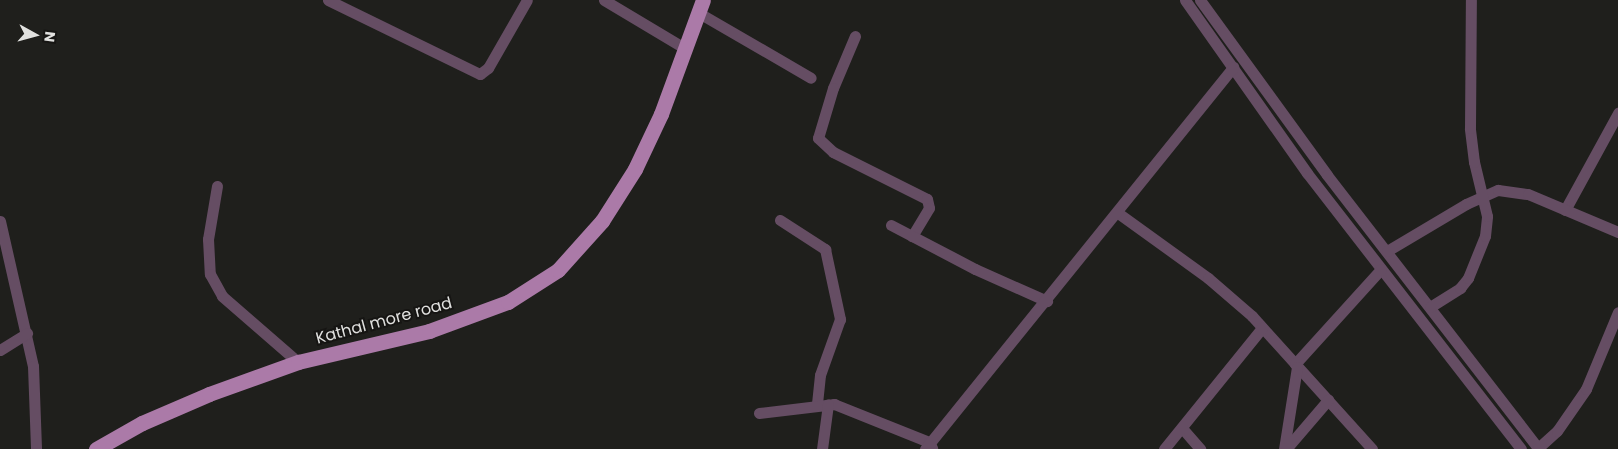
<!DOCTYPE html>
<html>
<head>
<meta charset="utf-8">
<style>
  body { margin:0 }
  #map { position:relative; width:1618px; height:449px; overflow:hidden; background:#1f1f1c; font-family:Poppins,sans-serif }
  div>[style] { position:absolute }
  .minor>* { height:11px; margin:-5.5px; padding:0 5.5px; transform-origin:5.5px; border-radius:5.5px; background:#654d63 }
  .major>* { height:15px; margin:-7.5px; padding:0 7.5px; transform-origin:7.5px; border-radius:7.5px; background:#ab7aa8 }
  span { translate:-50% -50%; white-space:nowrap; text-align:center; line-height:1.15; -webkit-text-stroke:4px #161513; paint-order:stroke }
  .street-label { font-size:16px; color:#e1e1df }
  .north { position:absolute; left:10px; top:10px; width:50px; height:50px; -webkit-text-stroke:4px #161513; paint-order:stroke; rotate:97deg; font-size:14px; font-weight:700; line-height:20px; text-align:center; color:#e1e1df }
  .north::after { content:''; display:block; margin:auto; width:18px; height:22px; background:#e1e1df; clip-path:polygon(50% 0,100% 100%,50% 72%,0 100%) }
</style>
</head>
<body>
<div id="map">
  <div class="minor">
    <i style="left:328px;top:0;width:169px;rotate:26deg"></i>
    <i style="left:480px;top:74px;width:10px;rotate:-37deg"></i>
    <i style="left:488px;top:68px;width:78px;rotate:-60.2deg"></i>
    <i style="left:604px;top:0;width:96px;rotate:30.9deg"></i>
    <i style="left:1185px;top:0;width:212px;rotate:54.8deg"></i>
    <i style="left:1307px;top:173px;width:349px;rotate:52.2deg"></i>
    <i style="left:1200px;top:0;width:216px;rotate:54deg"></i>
    <i style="left:1327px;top:175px;width:346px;rotate:52.3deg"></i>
    <i style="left:699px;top:13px;width:129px;rotate:30.1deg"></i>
    <i style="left:855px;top:36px;width:56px;rotate:112.9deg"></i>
    <i style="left:833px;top:88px;width:52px;rotate:106.7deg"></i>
    <i style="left:818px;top:138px;width:21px;rotate:43deg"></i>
    <i style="left:833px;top:152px;width:105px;rotate:26.6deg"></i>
    <i style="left:927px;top:199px;width:9px;rotate:77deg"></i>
    <i style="left:929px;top:208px;width:33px;rotate:121deg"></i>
    <i style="left:217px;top:186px;width:54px;rotate:99.6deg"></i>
    <i style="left:208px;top:239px;width:35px;rotate:87deg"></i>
    <i style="left:210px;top:274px;width:25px;rotate:61deg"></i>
    <i style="left:222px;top:296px;width:101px;rotate:41deg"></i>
    <i style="left:1565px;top:210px;width:111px;rotate:-61.3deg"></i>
    <i style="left:1118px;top:213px;width:111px;rotate:35.8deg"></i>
    <i style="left:1208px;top:278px;width:58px;rotate:40.8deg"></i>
    <i style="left:1252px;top:316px;width:179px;rotate:47.9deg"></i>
    <i style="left:780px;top:220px;width:54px;rotate:32.8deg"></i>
    <i style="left:825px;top:249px;width:72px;rotate:77.9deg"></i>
    <i style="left:840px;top:319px;width:59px;rotate:109.7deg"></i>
    <i style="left:820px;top:375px;width:29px;rotate:96deg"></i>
    <i style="left:0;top:221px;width:149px;rotate:77.2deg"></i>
    <i style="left:33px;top:366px;width:83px;rotate:87.9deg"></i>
    <i style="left:891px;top:225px;width:95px;rotate:27.6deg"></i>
    <i style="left:975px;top:269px;width:79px;rotate:24deg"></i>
    <i style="left:1387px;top:251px;width:92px;rotate:-30.7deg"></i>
    <i style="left:1466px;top:204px;width:35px;rotate:-24deg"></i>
    <i style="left:1498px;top:190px;width:30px;rotate:8deg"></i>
    <i style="left:1528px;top:194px;width:98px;rotate:22.9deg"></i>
    <i style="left:1430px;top:307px;width:36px;rotate:-32deg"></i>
    <i style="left:1460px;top:288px;width:13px;rotate:-51deg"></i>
    <i style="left:1468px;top:278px;width:45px;rotate:-68deg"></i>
    <i style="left:1485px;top:236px;width:20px;rotate:-84deg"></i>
    <i style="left:1487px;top:216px;width:56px;rotate:-103.5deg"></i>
    <i style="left:1474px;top:162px;width:34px;rotate:-97deg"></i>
    <i style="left:1470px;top:128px;width:128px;rotate:-89.6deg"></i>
    <i style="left:0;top:350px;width:32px;rotate:-32deg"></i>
    <i style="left:1295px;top:364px;width:128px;rotate:-47.8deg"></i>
    <i style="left:759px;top:413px;width:76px;rotate:-6.8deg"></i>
    <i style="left:834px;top:404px;width:102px;rotate:21.8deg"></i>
    <i style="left:929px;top:442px;width:7px;rotate:63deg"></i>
    <i style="left:1182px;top:428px;width:28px;rotate:49deg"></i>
    <i style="left:1538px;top:448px;width:25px;rotate:-42deg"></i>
    <i style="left:1557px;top:431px;width:51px;rotate:-55.4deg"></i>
    <i style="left:1586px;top:389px;width:83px;rotate:-67.4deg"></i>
    <i style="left:822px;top:449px;width:45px;rotate:-82.4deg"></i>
    <i style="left:925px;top:449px;width:491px;rotate:-51.1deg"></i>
    <i style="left:1164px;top:449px;width:156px;rotate:-51deg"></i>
    <i style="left:1284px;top:449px;width:83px;rotate:-81deg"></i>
    <i style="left:1286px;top:449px;width:65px;rotate:-49.4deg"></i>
  </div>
  <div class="major">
    <i style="left:96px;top:449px;width:53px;rotate:-29.5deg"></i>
    <i style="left:142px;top:423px;width:73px;rotate:-23.4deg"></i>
    <i style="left:209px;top:394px;width:95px;rotate:-19.8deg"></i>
    <i style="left:298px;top:362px;width:135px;rotate:-13.3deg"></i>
    <i style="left:429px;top:331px;width:84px;rotate:-20.2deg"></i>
    <i style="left:508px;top:302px;width:59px;rotate:-32.6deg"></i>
    <i style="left:558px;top:270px;width:66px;rotate:-48.1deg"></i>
    <i style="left:602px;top:221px;width:62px;rotate:-57.6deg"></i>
    <i style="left:635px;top:169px;width:61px;rotate:-64.7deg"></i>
    <i style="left:661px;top:114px;width:121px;rotate:-69.8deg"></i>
  </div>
  <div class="street-label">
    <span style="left:384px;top:321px;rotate:-15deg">Kathal more road</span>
  </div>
  <div class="north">N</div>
</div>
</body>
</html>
